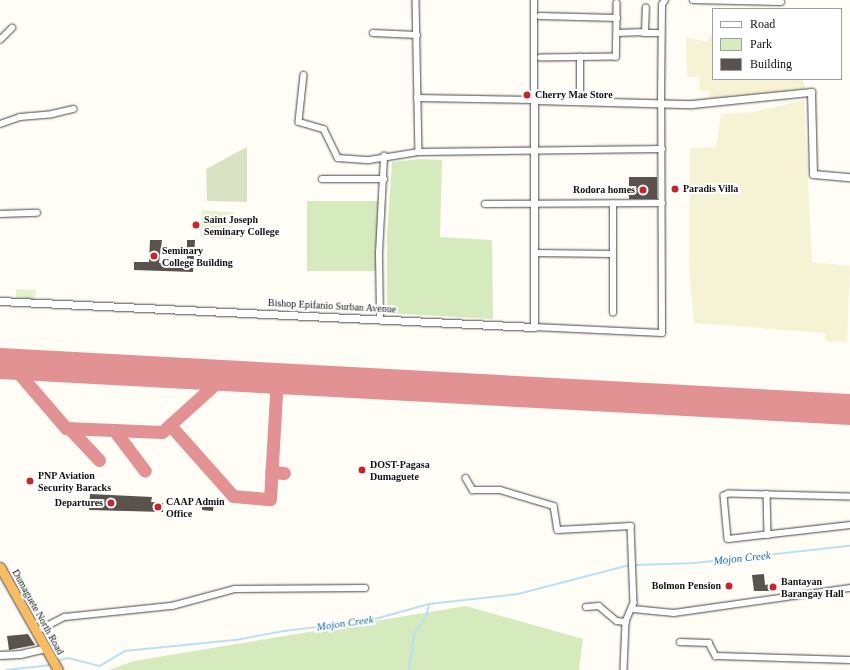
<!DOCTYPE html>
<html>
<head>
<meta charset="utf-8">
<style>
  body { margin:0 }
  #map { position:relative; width:850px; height:670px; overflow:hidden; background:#fffdf5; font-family:Georgia,serif }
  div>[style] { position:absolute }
  .farmland>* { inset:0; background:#f6f3d4 }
  .green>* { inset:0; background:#d5ebbd; transform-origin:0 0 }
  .cemetery>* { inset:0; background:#d9e3c4 }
  .pitch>* { inset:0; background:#e6f2cf; transform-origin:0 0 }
  .stream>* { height:1.5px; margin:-0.75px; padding:0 0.75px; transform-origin:0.75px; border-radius:0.75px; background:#b9e0f7 }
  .taxiway>* { height:13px; margin:-6.5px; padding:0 6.5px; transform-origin:6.5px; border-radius:6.5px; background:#e29292 }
  .runway>* { height:31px; margin:-15.5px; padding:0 15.5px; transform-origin:15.5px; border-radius:15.5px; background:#e29292 }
  .building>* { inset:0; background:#5a524d; transform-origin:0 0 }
  .roads { filter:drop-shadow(0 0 1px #444) drop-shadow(0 0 1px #444) }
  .minor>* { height:5.5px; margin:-2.75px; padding:0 2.75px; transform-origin:2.75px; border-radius:2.75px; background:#fff }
  .tertiary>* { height:7px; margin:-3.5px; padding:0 3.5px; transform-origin:3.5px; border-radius:3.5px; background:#fff }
  .trunk>* { height:9px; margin:-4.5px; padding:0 4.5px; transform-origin:4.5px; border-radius:4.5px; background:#f7bc64 }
  .dots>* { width:11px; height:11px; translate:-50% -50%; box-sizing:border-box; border:2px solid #fff; border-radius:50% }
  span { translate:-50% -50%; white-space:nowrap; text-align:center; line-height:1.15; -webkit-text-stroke:4px #fff; paint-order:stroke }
  .poi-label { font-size:10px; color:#111; font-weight:700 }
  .left { translate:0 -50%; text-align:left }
  .right { translate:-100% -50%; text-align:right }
  .street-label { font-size:10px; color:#111 }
  .water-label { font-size:11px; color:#1768a6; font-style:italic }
  .legend { position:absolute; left:712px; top:8px; width:130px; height:72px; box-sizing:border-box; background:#fff; border:1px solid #a0a0a0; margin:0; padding:5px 7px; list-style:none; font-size:12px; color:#111 }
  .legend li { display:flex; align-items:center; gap:8px; height:20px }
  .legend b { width:20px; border:1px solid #a0a0a0 }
</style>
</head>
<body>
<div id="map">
  <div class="farmland">
    <i style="clip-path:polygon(710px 35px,713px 36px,713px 79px,803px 79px,806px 90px,710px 100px,709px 91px,699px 91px,699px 77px,687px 77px,686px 37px,707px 42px)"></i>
    <i style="clip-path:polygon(804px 100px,812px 262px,850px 266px,847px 342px,825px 341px,825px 333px,694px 323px,689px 267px,690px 148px,716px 147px,721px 114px,754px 112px)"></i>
  </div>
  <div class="green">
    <i style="clip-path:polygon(421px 159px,442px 160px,440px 237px,492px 240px,493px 319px,387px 313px,387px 236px,392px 162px)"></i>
    <i style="left:307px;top:201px;width:71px;height:70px"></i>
    <i style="clip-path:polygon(466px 606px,583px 639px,579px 670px,109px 670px,134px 661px)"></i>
  </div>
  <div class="cemetery">
    <i style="clip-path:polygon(247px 147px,247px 202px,207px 201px,206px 169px)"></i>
  </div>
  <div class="pitch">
    <i style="left:202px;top:210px;width:32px;height:27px;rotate:4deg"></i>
    <i style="clip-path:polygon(16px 289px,36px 290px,35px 300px,16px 298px)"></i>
  </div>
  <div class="stream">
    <i style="left:635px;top:565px;width:60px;rotate:-1.9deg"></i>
    <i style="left:695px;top:563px;width:156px;rotate:-6.3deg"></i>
    <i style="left:61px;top:660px;width:7px;rotate:-16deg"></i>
    <i style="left:68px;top:658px;width:33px;rotate:14deg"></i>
    <i style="left:100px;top:666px;width:29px;rotate:-31deg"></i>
    <i style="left:125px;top:651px;width:112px;rotate:-5.7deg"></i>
    <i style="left:236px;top:640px;width:49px;rotate:-10.6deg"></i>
    <i style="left:284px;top:631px;width:85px;rotate:-6.8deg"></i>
    <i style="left:368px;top:621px;width:63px;rotate:-15.6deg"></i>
    <i style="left:429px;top:604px;width:90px;rotate:-6.4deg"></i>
    <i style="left:518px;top:594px;width:116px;rotate:-14.5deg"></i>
    <i style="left:6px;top:670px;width:45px;rotate:-6.3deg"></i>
    <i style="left:409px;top:670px;width:36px;rotate:-82deg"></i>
    <i style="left:414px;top:634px;width:21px;rotate:-55deg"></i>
    <i style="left:426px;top:617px;width:12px;rotate:-76deg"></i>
  </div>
  <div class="taxiway">
    <i style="left:10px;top:363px;width:86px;rotate:49.3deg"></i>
    <i style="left:66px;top:428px;width:96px;rotate:2.4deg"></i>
    <i style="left:162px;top:432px;width:85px;rotate:-42.1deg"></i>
    <i style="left:170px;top:425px;width:95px;rotate:48.4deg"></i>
    <i style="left:233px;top:496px;width:37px;rotate:5deg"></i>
    <i style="left:270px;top:499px;width:121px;rotate:-86.7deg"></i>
    <i style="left:69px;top:428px;width:44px;rotate:46.8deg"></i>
    <i style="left:114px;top:430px;width:51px;rotate:52.9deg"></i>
    <i style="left:271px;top:472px;width:13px;rotate:4deg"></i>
  </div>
  <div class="runway">
    <i style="left:0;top:363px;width:851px;rotate:3.1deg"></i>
  </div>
  <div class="building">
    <i style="left:657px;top:177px;width:22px;height:28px;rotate:90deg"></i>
    <i style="clip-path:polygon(150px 240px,162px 240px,159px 263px,187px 264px,187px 240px,195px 240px,193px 272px,134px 270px,134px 262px,149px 262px)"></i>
    <i style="clip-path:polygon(90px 494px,152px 497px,151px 502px,163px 503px,163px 512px,89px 510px)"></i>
    <i style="clip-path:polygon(202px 502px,214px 502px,213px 511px,202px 510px)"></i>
    <i style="clip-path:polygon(764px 574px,765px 585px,776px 583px,777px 591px,754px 591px,752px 575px)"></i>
    <i style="clip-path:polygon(28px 634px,35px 645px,9px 650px,7px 636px)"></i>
  </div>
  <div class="roads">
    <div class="minor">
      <i style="left:416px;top:0;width:152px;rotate:88.9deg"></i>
      <i style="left:693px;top:0;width:88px;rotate:1.3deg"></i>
      <i style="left:617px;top:3px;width:15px;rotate:90deg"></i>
      <i style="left:540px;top:16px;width:77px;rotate:1.5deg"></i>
      <i style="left:617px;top:18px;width:39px;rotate:91deg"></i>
      <i style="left:616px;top:57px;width:75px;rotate:179.2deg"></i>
      <i style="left:373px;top:33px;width:44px;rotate:2.6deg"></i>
      <i style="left:617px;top:33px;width:28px;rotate:-2deg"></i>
      <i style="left:645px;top:32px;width:24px;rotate:-88deg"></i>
      <i style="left:643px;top:33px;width:14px"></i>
      <i style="left:0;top:40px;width:17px;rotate:-45deg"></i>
      <i style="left:304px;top:75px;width:47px;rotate:96.1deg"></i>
      <i style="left:299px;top:122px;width:26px;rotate:16deg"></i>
      <i style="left:324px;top:129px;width:32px;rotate:64deg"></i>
      <i style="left:338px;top:158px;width:31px;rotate:4deg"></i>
      <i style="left:369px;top:160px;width:51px;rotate:-9.1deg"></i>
      <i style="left:419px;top:152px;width:243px;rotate:-0.7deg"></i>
      <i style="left:417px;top:98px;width:117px;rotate:1deg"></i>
      <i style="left:534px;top:100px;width:100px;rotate:-90deg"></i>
      <i style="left:580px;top:100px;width:43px;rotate:-90deg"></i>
      <i style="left:0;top:124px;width:21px;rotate:-19deg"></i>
      <i style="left:20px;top:117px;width:32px;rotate:-5deg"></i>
      <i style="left:52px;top:114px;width:22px;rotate:-13deg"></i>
      <i style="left:322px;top:179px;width:62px"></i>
      <i style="left:485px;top:204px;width:177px;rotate:-0.3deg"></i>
      <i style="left:0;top:214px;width:37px;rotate:-2deg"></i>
      <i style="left:534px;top:253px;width:78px;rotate:0.7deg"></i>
      <i style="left:613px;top:313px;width:109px;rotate:-90deg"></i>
      <i style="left:380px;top:319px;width:66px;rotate:-90.9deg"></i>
      <i style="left:379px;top:253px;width:97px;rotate:-87deg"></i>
      <i style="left:534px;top:327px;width:128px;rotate:2.7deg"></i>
      <i style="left:662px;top:333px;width:231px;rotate:-90.2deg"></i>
      <i style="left:661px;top:102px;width:97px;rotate:-89.4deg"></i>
      <i style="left:662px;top:5px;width:6px;rotate:-59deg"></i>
      <i style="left:466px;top:478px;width:14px;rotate:60deg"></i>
      <i style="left:473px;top:490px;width:27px"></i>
      <i style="left:500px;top:490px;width:56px;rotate:16.5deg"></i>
      <i style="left:554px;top:506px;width:24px;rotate:81deg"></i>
      <i style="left:558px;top:530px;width:73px;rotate:-3.1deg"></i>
      <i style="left:631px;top:526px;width:77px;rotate:87.8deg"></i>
      <i style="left:634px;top:603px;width:21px;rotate:113deg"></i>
      <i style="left:626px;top:622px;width:48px;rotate:92.4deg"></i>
      <i style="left:767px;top:494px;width:41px;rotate:88.6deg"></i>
      <i style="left:850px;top:497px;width:121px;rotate:-178.6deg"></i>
      <i style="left:729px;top:494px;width:5px;rotate:158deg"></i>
      <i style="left:724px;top:496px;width:43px;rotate:84.7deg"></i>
      <i style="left:728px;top:539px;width:123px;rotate:-6.5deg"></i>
      <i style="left:586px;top:607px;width:13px;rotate:-4deg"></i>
      <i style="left:599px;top:606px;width:23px;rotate:40deg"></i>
      <i style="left:617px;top:621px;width:9px;rotate:6deg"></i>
      <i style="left:633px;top:609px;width:41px;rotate:5.6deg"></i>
      <i style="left:674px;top:613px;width:178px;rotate:-8.1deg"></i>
      <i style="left:37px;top:631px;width:31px;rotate:-27deg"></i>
      <i style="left:65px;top:617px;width:108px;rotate:-5.9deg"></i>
      <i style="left:172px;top:606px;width:65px;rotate:-15.1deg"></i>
      <i style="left:235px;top:589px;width:130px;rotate:-0.4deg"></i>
      <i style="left:680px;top:642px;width:29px;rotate:2deg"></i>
      <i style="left:709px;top:643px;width:15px;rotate:62deg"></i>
      <i style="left:716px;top:656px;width:134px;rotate:1.7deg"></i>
    </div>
    <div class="tertiary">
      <i style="left:0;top:301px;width:535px;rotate:2.79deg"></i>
      <i style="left:534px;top:327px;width:227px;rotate:-90deg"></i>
      <i style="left:534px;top:100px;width:158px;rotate:1.5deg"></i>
      <i style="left:692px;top:104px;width:120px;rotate:-5.8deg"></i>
      <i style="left:811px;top:92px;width:82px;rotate:88.6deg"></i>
      <i style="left:813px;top:174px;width:37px;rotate:5deg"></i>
      <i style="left:0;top:655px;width:20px;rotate:-3deg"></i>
      <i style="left:20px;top:654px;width:27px;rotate:-13deg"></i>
    </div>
    <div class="trunk">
      <i style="left:0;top:567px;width:118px;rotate:60.6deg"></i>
    </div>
  </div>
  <div class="dots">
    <i style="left:527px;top:95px;background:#c4262e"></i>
    <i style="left:675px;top:189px;background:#c4262e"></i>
    <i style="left:643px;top:190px;background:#c4262e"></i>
    <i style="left:196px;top:225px;background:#c4262e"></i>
    <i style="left:154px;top:256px;background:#c4262e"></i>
    <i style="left:362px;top:470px;background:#c4262e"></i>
    <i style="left:30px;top:481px;background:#c4262e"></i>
    <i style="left:111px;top:503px;background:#c4262e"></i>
    <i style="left:158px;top:507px;background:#c4262e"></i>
    <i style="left:729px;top:586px;background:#c4262e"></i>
    <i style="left:773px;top:587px;background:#c4262e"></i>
  </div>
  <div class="poi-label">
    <span class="left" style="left:535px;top:95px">Cherry Mae Store</span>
    <span class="left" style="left:683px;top:189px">Paradis Villa</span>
    <span class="right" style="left:635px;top:190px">Rodora homes</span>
    <span class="left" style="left:204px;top:225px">Saint Joseph<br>Seminary College</span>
    <span class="left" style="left:162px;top:256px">Seminary<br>College Building</span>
    <span class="left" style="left:370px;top:470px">DOST-Pagasa<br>Dumaguete</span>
    <span class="left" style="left:38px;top:481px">PNP Aviation<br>Security Baracks</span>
    <span class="left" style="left:166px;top:507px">CAAP Admin<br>Office</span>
    <span class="right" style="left:103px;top:503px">Departures</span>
    <span class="left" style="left:781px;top:587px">Bantayan<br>Barangay Hall</span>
    <span class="right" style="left:721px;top:586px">Bolmon Pension</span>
  </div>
  <div class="street-label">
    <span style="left:332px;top:306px;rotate:3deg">Bishop Epifanio Surban Avenue</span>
    <span style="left:38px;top:612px;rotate:61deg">Dumaguete North Road</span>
  </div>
  <div class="water-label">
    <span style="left:742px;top:558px;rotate:-6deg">Mojon Creek</span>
    <span style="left:345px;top:623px;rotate:-8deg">Mojon Creek</span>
  </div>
  <ul class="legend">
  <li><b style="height:5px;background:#fff"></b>Road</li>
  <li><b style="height:11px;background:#d5ebbd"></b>Park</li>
  <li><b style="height:11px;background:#5a524d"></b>Building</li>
  </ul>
</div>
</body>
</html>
